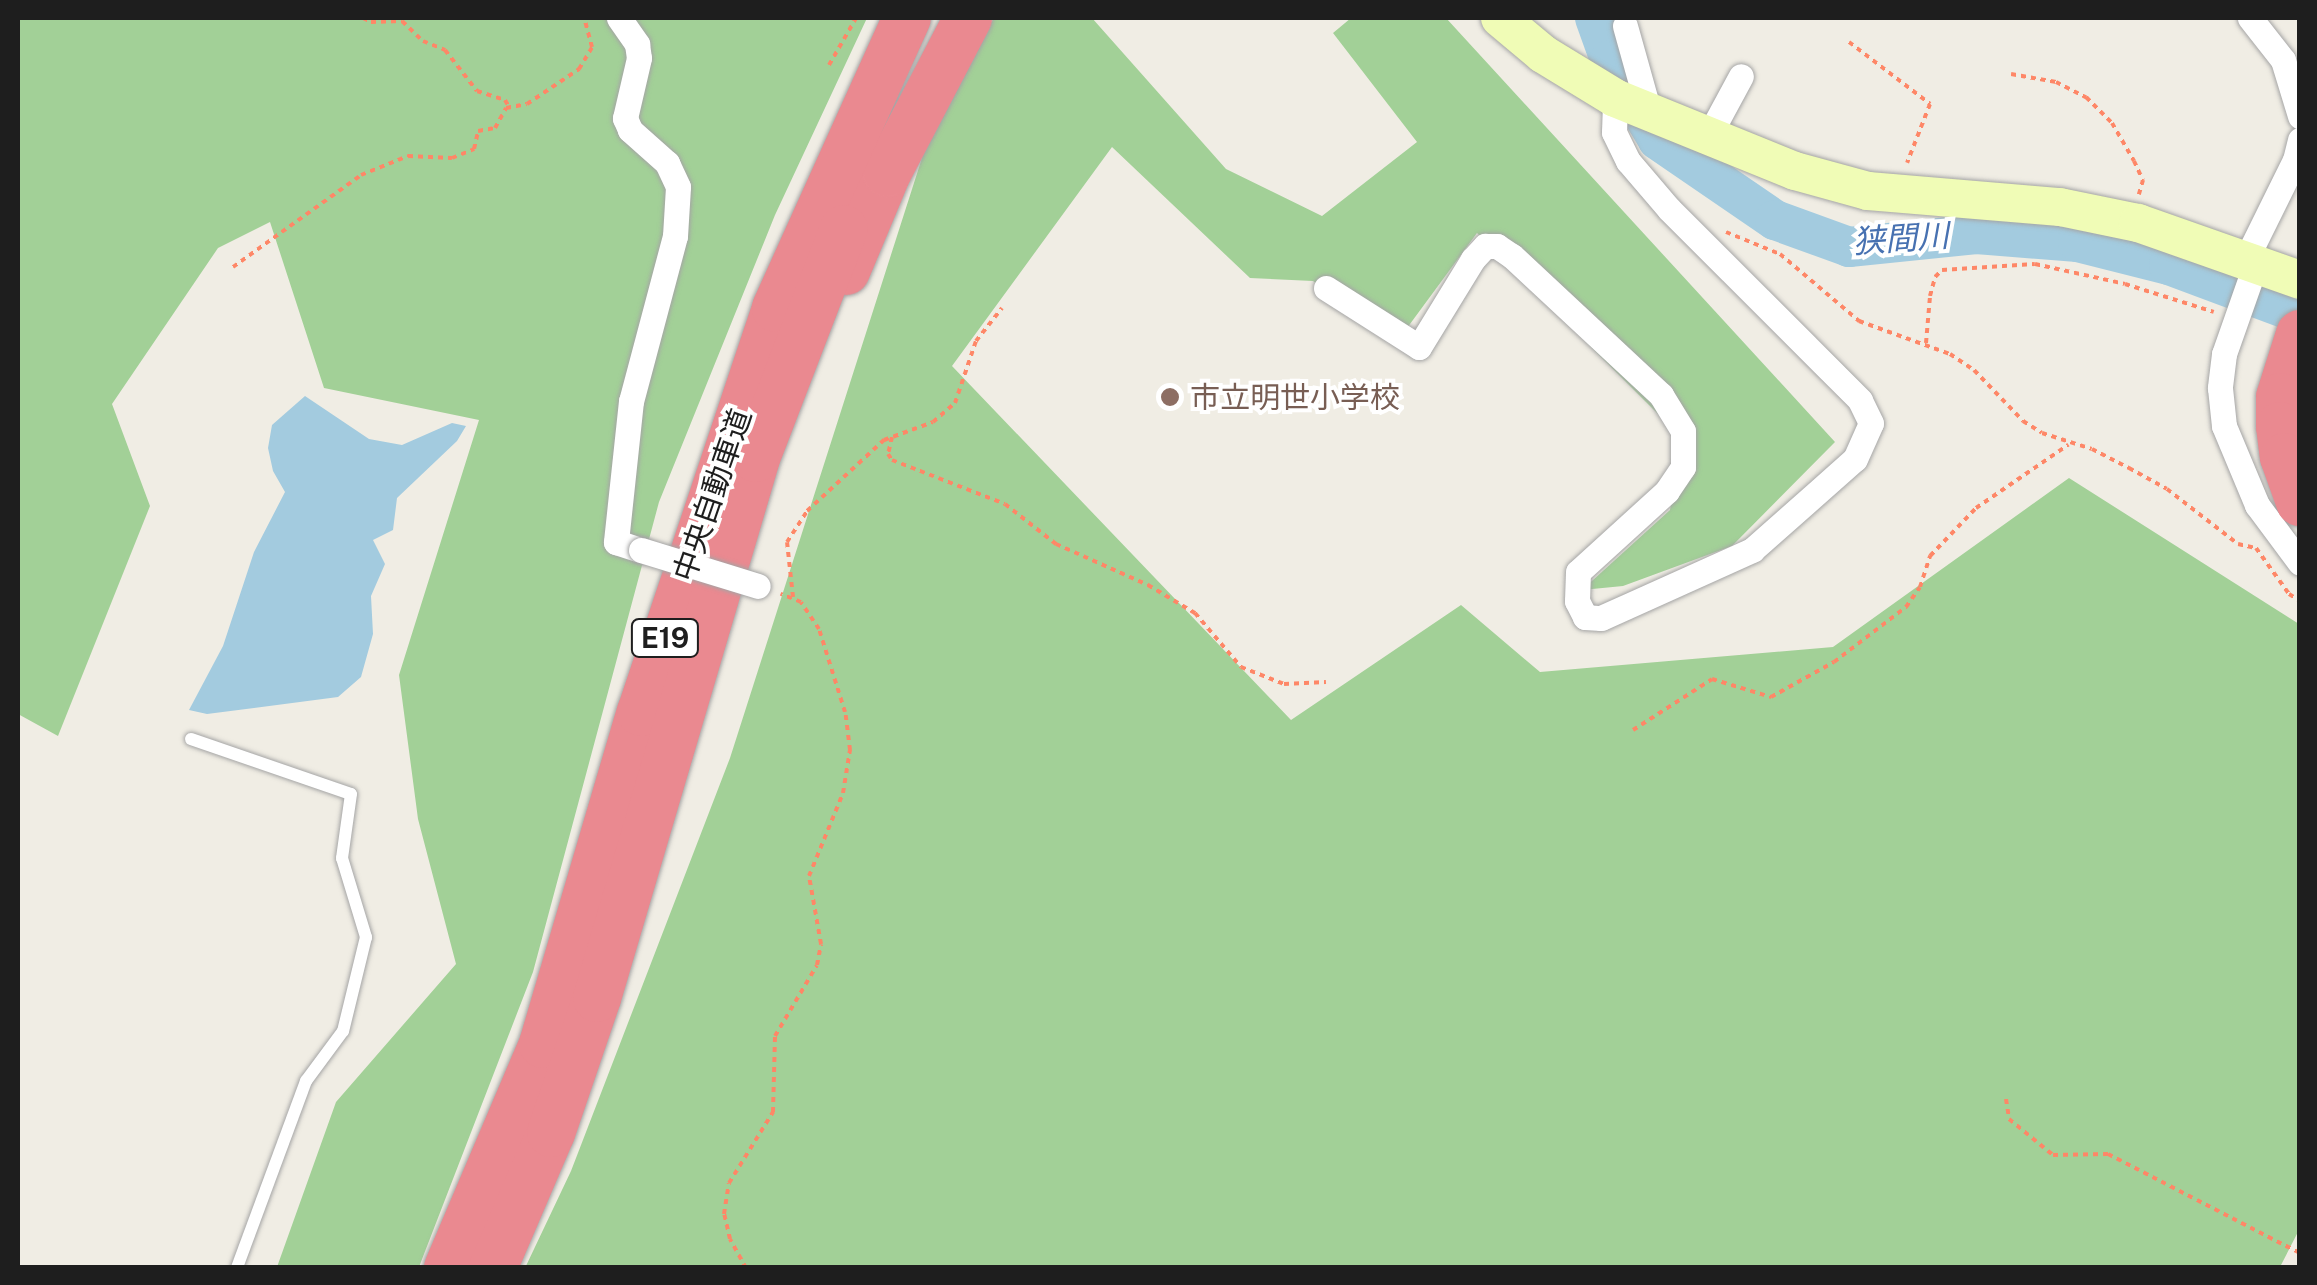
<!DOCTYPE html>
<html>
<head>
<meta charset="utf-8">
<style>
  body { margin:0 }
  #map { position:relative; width:2317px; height:1285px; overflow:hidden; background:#f0ede4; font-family:"Public Sans","Noto Sans JP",sans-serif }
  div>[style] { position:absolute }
  .forest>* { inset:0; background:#a2d097 }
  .water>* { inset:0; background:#a3cbdf }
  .river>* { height:40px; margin:-20px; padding:0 20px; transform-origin:20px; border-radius:20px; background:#a3cbdf }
  .path>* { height:4px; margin-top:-2px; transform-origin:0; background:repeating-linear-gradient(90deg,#fe8767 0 5px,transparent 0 10px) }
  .roads { filter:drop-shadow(0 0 2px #a5a5a5) drop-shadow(0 0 2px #a5a5a5) }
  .lane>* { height:12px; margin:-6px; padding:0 6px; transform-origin:6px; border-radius:6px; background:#fff }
  .street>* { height:25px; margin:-12.5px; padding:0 12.5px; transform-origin:12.5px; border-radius:12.5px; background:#fff }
  .secondary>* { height:38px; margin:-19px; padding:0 19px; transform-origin:19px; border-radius:19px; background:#f0fcb6 }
  .highway>* { height:48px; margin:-24px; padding:0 24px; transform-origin:24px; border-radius:24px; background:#ea8990 }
  .bridges { filter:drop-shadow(0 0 2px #a5a5a5) drop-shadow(0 0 2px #a5a5a5) }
  .street-bridge>* { height:25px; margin:-12.5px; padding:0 12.5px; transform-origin:12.5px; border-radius:12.5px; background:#fff }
  .dots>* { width:28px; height:28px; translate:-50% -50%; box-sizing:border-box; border:5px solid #fff; border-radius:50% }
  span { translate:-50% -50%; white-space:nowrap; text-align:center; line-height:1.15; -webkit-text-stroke:8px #fff; paint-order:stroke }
  .shield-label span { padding:2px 8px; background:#fff; border:2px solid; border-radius:8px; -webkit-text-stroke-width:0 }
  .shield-label { font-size:28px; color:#1e1e1e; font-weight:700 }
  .education-label { font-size:30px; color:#785e54 }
  .left { translate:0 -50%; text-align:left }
  .street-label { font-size:30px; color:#1e1e1e }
  .water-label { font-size:32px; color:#4771b1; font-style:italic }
  .frame { position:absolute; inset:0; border:20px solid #1e1e1e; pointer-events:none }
</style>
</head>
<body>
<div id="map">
  <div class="forest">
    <i style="clip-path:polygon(18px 18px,867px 18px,775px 215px,659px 502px,533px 972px,419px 1267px,277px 1267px,336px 1102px,456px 964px,418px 819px,399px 675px,479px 420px,324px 388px,270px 222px,218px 248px,112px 404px,150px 506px,58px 736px,18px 714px)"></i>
    <i style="clip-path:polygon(994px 18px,1092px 18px,1226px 169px,1322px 216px,1417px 142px,1333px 33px,1351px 18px,1446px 18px,1835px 442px,1732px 546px,1623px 586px,1582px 590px,1670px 510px,1682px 438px,1477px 233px,1396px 343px,1313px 281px,1250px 278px,1112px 147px,952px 366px,1291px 720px,1461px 605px,1540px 672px,1833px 647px,2069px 478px,2299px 624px,2300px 1228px,2280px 1267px,525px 1268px,571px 1171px,730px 758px,937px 111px)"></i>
  </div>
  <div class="water">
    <i style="clip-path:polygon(305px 396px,369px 439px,402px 445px,452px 423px,466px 426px,457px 441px,397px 498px,393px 530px,373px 540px,385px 564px,371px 596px,373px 634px,361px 677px,338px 697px,207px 714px,189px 710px,223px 646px,254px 552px,285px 492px,273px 471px,268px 448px,272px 425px)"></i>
  </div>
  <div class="river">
    <i style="left:1595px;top:18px;width:45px;rotate:70.3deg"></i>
    <i style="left:1610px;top:60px;width:93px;rotate:59deg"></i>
    <i style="left:1658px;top:140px;width:142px;rotate:34.4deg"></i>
    <i style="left:1775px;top:220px;width:79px;rotate:20deg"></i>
    <i style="left:1849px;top:247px;width:128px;rotate:-5.8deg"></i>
    <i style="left:1976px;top:234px;width:102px;rotate:4.5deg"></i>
    <i style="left:2078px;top:242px;width:94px;rotate:14.2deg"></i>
    <i style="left:2169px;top:265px;width:140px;rotate:20.5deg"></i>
  </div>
  <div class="path">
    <i style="left:363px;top:18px;width:9px;rotate:27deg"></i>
    <i style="left:371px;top:22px;width:31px;rotate:-2deg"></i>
    <i style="left:402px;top:21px;width:29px;rotate:44deg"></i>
    <i style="left:423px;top:41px;width:24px;rotate:22deg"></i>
    <i style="left:445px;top:50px;width:52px;rotate:52deg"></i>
    <i style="left:477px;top:91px;width:29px;rotate:18deg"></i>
    <i style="left:505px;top:100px;width:8px;rotate:60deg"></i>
    <i style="left:1849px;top:42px;width:102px;rotate:37.4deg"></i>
    <i style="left:1930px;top:104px;width:63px;rotate:111.3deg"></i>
    <i style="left:829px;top:65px;width:54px;rotate:-60.1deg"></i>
    <i style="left:2011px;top:74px;width:46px;rotate:10.1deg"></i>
    <i style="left:2056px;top:82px;width:34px;rotate:27deg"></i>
    <i style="left:2086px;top:97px;width:37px;rotate:45deg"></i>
    <i style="left:2112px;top:123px;width:44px;rotate:59.9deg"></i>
    <i style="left:2134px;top:161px;width:21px;rotate:65deg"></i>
    <i style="left:2143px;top:180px;width:15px;rotate:106deg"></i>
    <i style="left:1726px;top:232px;width:58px;rotate:22.2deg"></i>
    <i style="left:1780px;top:254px;width:104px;rotate:40.3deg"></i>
    <i style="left:1859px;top:321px;width:97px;rotate:19.9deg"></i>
    <i style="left:1950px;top:354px;width:29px;rotate:34deg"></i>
    <i style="left:1974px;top:370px;width:71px;rotate:46.1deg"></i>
    <i style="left:2023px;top:421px;width:22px;rotate:32deg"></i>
    <i style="left:2042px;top:433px;width:52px;rotate:17.7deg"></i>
    <i style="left:2092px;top:449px;width:42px;rotate:27.2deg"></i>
    <i style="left:2129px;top:468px;width:43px;rotate:28.9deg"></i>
    <i style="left:2167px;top:489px;width:90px;rotate:37.8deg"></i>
    <i style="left:2238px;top:544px;width:18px;rotate:13deg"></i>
    <i style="left:233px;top:267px;width:158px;rotate:-35.7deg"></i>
    <i style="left:361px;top:175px;width:51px;rotate:-22deg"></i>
    <i style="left:408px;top:156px;width:44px;rotate:2.6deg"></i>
    <i style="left:452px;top:158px;width:24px;rotate:-22deg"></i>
    <i style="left:474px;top:149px;width:18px;rotate:-77deg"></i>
    <i style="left:478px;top:131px;width:17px;rotate:-10deg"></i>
    <i style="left:495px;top:128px;width:23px;rotate:-61deg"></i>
    <i style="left:506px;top:108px;width:21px;rotate:-11deg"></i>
    <i style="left:527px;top:104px;width:63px;rotate:-33.9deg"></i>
    <i style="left:579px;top:69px;width:26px;rotate:-59deg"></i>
    <i style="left:592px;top:47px;width:30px;rotate:-105deg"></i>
    <i style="left:1926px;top:343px;width:47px;rotate:-85.1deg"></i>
    <i style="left:1930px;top:296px;width:20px;rotate:-75deg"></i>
    <i style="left:1935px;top:277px;width:10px;rotate:-45deg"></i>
    <i style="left:1942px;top:270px;width:93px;rotate:-3.7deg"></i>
    <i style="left:2035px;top:264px;width:92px;rotate:12.5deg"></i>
    <i style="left:2125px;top:284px;width:93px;rotate:17.5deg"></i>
    <i style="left:892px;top:437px;width:17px;rotate:103deg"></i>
    <i style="left:888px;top:454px;width:7px;rotate:56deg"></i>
    <i style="left:892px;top:460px;width:121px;rotate:21.3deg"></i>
    <i style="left:1005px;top:504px;width:65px;rotate:38.1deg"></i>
    <i style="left:1056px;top:544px;width:101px;rotate:24deg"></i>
    <i style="left:1148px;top:585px;width:55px;rotate:30.8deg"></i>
    <i style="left:1195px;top:613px;width:71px;rotate:49.6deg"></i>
    <i style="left:1241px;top:667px;width:46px;rotate:21.6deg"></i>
    <i style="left:1284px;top:684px;width:42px;rotate:-2.7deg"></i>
    <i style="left:2256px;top:548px;width:57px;rotate:54.3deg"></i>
    <i style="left:2289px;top:594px;width:13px;rotate:32deg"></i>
    <i style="left:793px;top:597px;width:55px;rotate:-96.2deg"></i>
    <i style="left:787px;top:542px;width:37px;rotate:-57deg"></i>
    <i style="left:807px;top:511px;width:105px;rotate:-42.7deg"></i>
    <i style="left:884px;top:440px;width:52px;rotate:-20.2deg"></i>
    <i style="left:933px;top:422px;width:29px;rotate:-41deg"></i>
    <i style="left:955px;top:403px;width:65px;rotate:-71.3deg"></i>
    <i style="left:976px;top:341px;width:42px;rotate:-51.8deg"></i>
    <i style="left:1633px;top:730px;width:94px;rotate:-32.8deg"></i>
    <i style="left:1712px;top:679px;width:62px;rotate:17deg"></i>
    <i style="left:1771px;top:697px;width:72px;rotate:-29.1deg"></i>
    <i style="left:1834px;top:662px;width:91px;rotate:-37.4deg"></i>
    <i style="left:1906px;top:607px;width:24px;rotate:-55deg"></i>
    <i style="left:1920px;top:587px;width:33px;rotate:-72deg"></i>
    <i style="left:1930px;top:556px;width:66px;rotate:-46.2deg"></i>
    <i style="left:1976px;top:508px;width:112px;rotate:-34.4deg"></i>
    <i style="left:2006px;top:1099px;width:20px;rotate:81deg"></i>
    <i style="left:2009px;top:1119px;width:57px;rotate:39.3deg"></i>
    <i style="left:2053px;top:1155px;width:55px;rotate:-1deg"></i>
    <i style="left:2108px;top:1154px;width:216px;rotate:27.3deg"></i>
    <i style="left:746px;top:1268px;width:33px;rotate:-119deg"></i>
    <i style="left:730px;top:1239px;width:26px;rotate:-103deg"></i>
    <i style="left:724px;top:1214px;width:31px;rotate:-81deg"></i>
    <i style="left:729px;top:1183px;width:84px;rotate:-58.2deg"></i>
    <i style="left:773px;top:1112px;width:76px;rotate:-88.5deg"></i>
    <i style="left:775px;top:1036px;width:82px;rotate:-59.4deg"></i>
    <i style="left:817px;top:965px;width:21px;rotate:-79deg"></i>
    <i style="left:821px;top:944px;width:69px;rotate:-100deg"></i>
    <i style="left:809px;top:876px;width:90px;rotate:-67.7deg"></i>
    <i style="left:843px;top:793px;width:44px;rotate:-80.8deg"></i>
    <i style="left:850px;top:750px;width:38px;rotate:-97deg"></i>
    <i style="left:845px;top:712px;width:87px;rotate:-107.4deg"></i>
    <i style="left:819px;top:629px;width:32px;rotate:-124deg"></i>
    <i style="left:801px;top:602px;width:22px;rotate:-158deg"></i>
  </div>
  <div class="roads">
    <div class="lane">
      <i style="left:191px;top:739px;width:169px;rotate:19deg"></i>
      <i style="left:351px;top:794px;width:65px;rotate:98deg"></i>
      <i style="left:342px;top:858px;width:83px;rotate:73.1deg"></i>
      <i style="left:366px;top:937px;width:97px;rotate:103.7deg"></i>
      <i style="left:343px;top:1031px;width:62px;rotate:126.5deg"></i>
      <i style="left:306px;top:1081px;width:199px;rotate:110.3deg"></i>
    </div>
    <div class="street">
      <i style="left:619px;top:18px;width:32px;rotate:55deg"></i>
      <i style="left:637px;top:44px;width:14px;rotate:82deg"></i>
      <i style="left:639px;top:58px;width:62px;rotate:103.1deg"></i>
      <i style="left:625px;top:118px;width:13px;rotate:67deg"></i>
      <i style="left:630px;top:130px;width:50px;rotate:41.7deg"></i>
      <i style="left:667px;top:163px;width:26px;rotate:65deg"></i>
      <i style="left:678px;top:187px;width:49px;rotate:93.5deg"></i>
      <i style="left:675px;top:236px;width:171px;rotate:104.9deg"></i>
      <i style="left:631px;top:401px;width:142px;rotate:96.1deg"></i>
      <i style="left:616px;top:542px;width:26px;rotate:18deg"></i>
      <i style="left:2250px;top:18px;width:53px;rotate:51.8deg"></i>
      <i style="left:2283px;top:60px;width:59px;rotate:73.1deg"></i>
      <i style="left:1625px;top:26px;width:89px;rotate:74.4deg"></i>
      <i style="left:1708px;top:137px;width:69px;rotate:-61.6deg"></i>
      <i style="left:2246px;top:259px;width:110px;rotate:-63.7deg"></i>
      <i style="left:2295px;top:160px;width:21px;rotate:-76deg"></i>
      <i style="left:2256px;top:263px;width:96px;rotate:109.4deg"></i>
      <i style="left:2224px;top:354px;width:34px;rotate:97deg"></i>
      <i style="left:2220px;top:388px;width:38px;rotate:84deg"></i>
      <i style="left:2224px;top:426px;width:86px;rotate:67.3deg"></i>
      <i style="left:2257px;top:505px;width:72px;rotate:53.4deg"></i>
      <i style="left:1326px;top:288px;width:110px;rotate:32.4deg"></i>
      <i style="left:1419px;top:347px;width:103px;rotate:-58.5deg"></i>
      <i style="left:1473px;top:259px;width:18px;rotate:-47deg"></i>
      <i style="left:1485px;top:246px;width:12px"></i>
      <i style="left:1497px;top:246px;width:18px;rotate:34deg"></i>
      <i style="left:1512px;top:256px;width:204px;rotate:43deg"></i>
      <i style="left:1661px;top:395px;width:42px;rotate:58.6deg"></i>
      <i style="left:1683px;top:431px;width:36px;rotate:90deg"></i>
      <i style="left:1683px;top:467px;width:29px;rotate:124deg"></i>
      <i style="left:1667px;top:491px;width:120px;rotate:137.7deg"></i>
      <i style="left:1578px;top:572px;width:29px;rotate:92deg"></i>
      <i style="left:1577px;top:601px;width:18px;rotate:63deg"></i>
      <i style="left:1585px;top:617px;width:16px;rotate:4deg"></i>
      <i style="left:1601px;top:618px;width:166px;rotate:-24.2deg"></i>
      <i style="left:1752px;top:550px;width:137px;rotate:-41.5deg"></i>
      <i style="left:1855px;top:459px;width:39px;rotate:-66deg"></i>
      <i style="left:1871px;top:423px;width:25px;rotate:-116deg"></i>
      <i style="left:1860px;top:400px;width:270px;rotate:-135deg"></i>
      <i style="left:1669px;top:209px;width:63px;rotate:-130.5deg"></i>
      <i style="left:1628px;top:161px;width:32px;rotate:-116deg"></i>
      <i style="left:1614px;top:132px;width:34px;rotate:-88deg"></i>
    </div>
    <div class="secondary">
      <i style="left:1500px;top:18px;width:56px;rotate:39.9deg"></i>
      <i style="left:1543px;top:54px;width:84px;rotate:31.4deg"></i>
      <i style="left:1615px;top:98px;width:194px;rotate:22.1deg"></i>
      <i style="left:1795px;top:171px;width:76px;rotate:15.3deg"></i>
      <i style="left:1868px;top:191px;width:193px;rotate:4.8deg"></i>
      <i style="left:2060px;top:207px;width:80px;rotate:11.6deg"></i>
      <i style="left:2138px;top:223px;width:172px;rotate:19.4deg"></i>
    </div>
    <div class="highway">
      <i style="left:846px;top:271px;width:106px;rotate:-67.3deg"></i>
      <i style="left:887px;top:173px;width:175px;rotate:-62.4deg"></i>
      <i style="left:2300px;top:334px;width:66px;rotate:107.6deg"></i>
      <i style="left:2280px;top:397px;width:29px;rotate:90deg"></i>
      <i style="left:2280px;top:426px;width:31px;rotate:83deg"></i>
      <i style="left:2284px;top:457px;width:48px;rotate:70.4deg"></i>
      <i style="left:448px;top:1268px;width:243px;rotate:-67deg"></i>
      <i style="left:543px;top:1044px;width:346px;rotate:-73.6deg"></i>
      <i style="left:641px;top:712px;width:426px;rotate:-71.5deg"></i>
      <i style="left:776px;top:308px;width:318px;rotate:-65.7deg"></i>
      <i style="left:493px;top:1268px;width:147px;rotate:-66.8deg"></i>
      <i style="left:551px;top:1133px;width:143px;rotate:-71.2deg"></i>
      <i style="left:597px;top:998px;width:563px;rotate:-73.59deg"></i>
      <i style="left:756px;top:458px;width:245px;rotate:-69deg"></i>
    </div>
  </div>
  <div class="bridges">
    <div class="street-bridge">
      <i style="left:641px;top:550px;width:122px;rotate:17.1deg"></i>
    </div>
  </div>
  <div class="dots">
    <i style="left:1170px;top:397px;background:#8d6e63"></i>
  </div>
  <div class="shield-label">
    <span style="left:665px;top:638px">E19</span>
  </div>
  <div class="education-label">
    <span class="left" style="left:1190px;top:397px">市立明世小学校</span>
  </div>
  <div class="street-label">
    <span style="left:712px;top:495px;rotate:-71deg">中央自動車道</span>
  </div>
  <div class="water-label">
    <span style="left:1901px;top:239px;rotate:-4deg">狭間川</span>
  </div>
  <div class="frame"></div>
</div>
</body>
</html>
